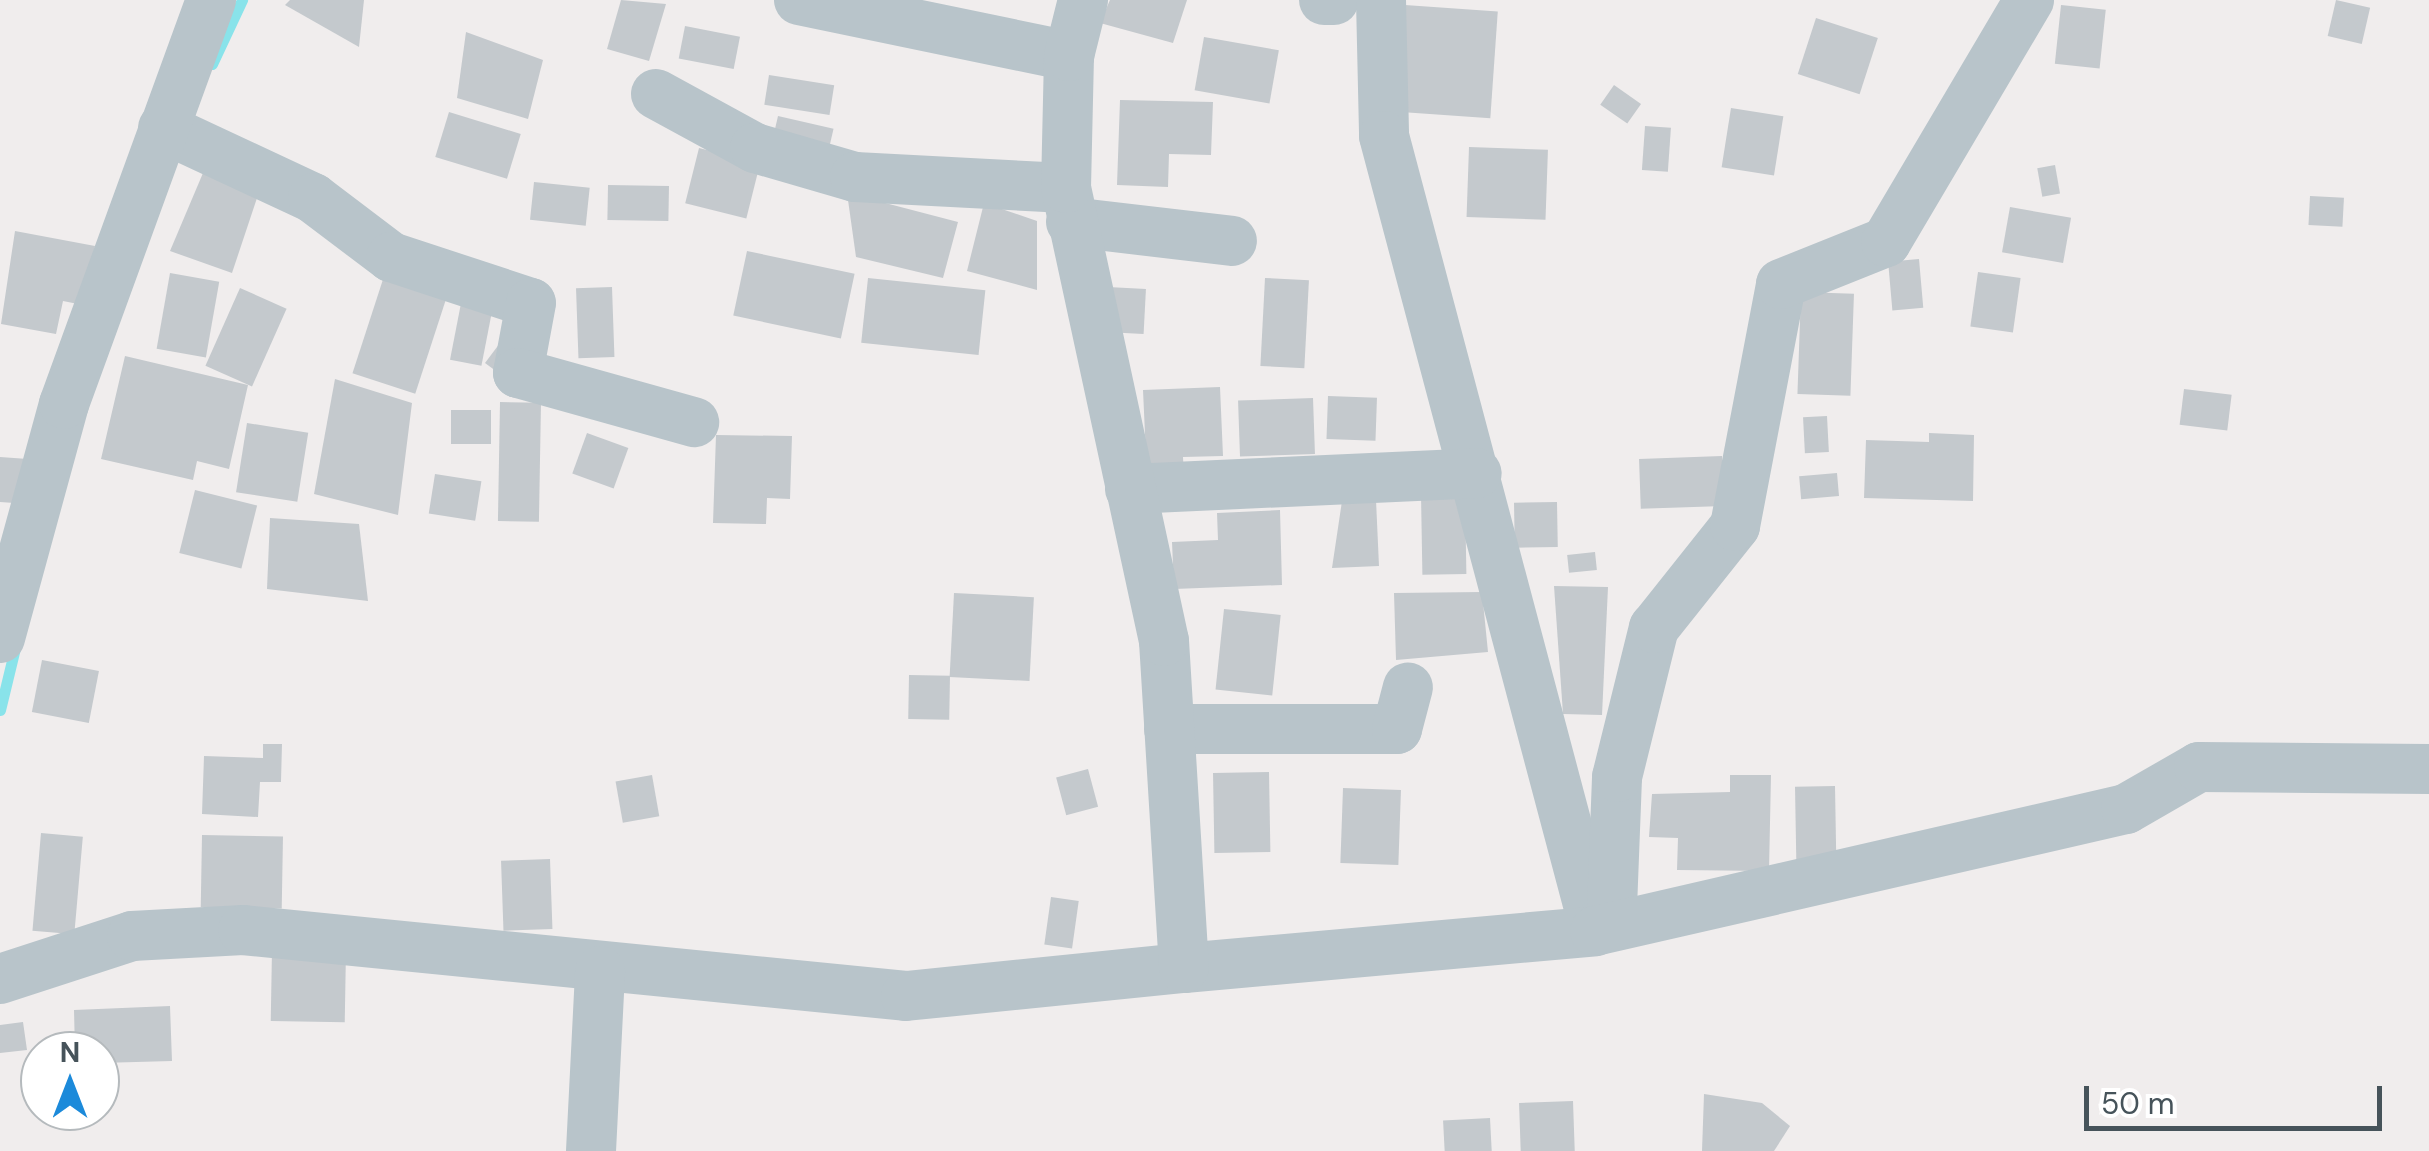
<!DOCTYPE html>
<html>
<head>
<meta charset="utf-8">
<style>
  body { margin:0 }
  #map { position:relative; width:2429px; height:1151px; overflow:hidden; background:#f0eded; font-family:"DM Sans",sans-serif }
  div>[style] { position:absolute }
  .stream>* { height:11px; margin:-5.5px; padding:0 5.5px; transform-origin:5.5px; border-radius:5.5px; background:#89e3ea }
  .building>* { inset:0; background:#c4c9cd; transform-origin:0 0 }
  .minor>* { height:50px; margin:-25px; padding:0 25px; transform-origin:25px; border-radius:25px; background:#b8c4ca }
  span { translate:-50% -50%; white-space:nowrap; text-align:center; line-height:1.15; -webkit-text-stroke:9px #fff; paint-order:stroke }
  .north { position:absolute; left:20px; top:1031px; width:100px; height:100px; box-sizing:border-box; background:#fff; border:2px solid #b5babd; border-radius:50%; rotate:0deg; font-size:28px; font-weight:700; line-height:40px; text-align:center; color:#46535a }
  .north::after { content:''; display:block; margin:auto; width:35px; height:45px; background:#1c8ada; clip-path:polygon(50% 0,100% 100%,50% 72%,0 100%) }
  .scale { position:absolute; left:2084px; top:1086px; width:298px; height:45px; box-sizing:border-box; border:5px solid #46535a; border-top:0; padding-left:12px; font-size:30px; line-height:35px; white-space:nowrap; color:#46535a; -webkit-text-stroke:8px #fff; paint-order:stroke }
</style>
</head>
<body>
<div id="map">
  <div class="stream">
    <i style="left:212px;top:64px;width:71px;rotate:-64.9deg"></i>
    <i style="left:0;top:710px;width:64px;rotate:-76.4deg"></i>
  </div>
  <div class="building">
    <i style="clip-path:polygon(290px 0,364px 0,359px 47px,285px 5px)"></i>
    <i style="clip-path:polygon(621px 0,666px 4px,649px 61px,607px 49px)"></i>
    <i style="clip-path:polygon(1110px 0,1187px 0,1173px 43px,1100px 23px)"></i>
    <i style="left:2336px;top:0;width:35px;height:37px;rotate:13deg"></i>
    <i style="left:1405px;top:5px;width:93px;height:107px;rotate:4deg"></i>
    <i style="left:2061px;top:5px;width:45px;height:59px;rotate:6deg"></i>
    <i style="left:1816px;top:18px;width:65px;height:59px;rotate:18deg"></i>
    <i style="left:685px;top:26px;width:56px;height:33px;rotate:11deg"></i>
    <i style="clip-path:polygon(466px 32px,543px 60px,528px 119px,457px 98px)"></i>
    <i style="left:1204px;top:37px;width:76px;height:54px;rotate:10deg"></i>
    <i style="left:769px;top:75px;width:66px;height:30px;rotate:9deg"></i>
    <i style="left:1614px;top:85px;width:33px;height:24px;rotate:35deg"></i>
    <i style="clip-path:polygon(1120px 100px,1213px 102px,1211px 155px,1169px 154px,1168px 187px,1117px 185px)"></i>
    <i style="left:1731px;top:108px;width:53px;height:60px;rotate:9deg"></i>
    <i style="left:449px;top:112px;width:75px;height:47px;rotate:17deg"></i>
    <i style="left:778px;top:116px;width:57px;height:33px;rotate:13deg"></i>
    <i style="left:1645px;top:126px;width:26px;height:44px;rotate:4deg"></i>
    <i style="left:1469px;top:147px;width:79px;height:70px;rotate:2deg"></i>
    <i style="left:699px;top:148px;width:63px;height:57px;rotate:14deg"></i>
    <i style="left:2055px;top:165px;width:29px;height:18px;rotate:80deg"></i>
    <i style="clip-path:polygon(203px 173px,257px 198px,232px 273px,170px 251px)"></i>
    <i style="left:534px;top:182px;width:56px;height:38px;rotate:6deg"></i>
    <i style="left:608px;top:185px;width:61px;height:35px;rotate:1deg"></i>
    <i style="clip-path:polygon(847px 193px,958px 222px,943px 278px,856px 257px)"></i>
    <i style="left:2310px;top:196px;width:34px;height:29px;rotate:3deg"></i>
    <i style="clip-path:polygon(984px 203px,1037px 221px,1037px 290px,967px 271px)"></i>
    <i style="left:2010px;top:207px;width:62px;height:46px;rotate:10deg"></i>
    <i style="clip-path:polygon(15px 231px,95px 246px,83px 305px,63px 301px,56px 334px,1px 324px)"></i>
    <i style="left:747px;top:251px;width:110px;height:66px;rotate:12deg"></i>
    <i style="left:1919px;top:259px;width:49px;height:31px;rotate:85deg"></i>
    <i style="left:388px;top:264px;width:66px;height:115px;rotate:18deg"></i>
    <i style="left:1978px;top:272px;width:43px;height:55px;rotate:8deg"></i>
    <i style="left:170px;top:273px;width:50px;height:77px;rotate:10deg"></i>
    <i style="left:868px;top:278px;width:118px;height:65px;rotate:6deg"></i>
    <i style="left:1265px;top:278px;width:44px;height:88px;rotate:3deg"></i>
    <i style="left:612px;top:287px;width:70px;height:36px;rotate:88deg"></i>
    <i style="left:1108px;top:287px;width:38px;height:45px;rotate:3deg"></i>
    <i style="left:240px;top:288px;width:51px;height:85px;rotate:24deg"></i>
    <i style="left:1801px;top:292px;width:53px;height:102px;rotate:2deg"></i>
    <i style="left:463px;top:293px;width:32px;height:68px;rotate:11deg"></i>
    <i style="clip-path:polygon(500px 343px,504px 377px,485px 363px)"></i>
    <i style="clip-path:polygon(125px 356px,248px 385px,229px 469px,197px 461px,193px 480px,101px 459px)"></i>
    <i style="clip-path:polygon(335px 379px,412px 403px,398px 515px,314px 494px)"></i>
    <i style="clip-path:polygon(1220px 387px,1223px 456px,1183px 457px,1184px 477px,1147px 478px,1143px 390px)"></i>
    <i style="left:2184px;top:389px;width:48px;height:36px;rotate:7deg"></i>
    <i style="left:1328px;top:396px;width:49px;height:43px;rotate:2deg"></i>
    <i style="left:1313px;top:398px;width:56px;height:75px;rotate:88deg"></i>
    <i style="left:500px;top:402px;width:41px;height:119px;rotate:1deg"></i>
    <i style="left:451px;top:410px;width:40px;height:34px"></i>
    <i style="left:1827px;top:416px;width:36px;height:24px;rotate:87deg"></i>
    <i style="left:247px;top:423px;width:62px;height:70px;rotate:9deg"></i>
    <i style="left:587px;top:433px;width:44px;height:43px;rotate:20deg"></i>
    <i style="clip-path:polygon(1929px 433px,1974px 435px,1973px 501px,1864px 498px,1866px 440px,1929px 442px)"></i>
    <i style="clip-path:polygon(716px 435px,792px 436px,790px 499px,767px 498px,766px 524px,713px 523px)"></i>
    <i style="left:1722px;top:456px;width:50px;height:83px;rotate:88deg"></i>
    <i style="left:0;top:457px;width:28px;height:45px;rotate:4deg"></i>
    <i style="left:1837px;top:473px;width:23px;height:38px;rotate:85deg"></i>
    <i style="left:435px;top:474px;width:47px;height:40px;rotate:9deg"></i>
    <i style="left:195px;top:490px;width:64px;height:65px;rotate:14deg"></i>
    <i style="left:1465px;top:494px;width:80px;height:44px;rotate:89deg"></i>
    <i style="clip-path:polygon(1376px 500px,1379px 566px,1332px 568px,1342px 501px)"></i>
    <i style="left:1557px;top:502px;width:45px;height:43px;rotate:89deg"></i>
    <i style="clip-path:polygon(1280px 510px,1282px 585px,1174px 589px,1172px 542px,1218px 540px,1217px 513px)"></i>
    <i style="clip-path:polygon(270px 518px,359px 524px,368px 601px,267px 589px)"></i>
    <i style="left:1595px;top:552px;width:18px;height:28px;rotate:84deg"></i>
    <i style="clip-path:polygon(1554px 586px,1608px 587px,1602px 715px,1563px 714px)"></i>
    <i style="clip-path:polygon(1482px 592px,1488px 652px,1396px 660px,1394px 593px)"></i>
    <i style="left:954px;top:593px;width:80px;height:84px;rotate:3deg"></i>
    <i style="left:1224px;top:609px;width:57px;height:81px;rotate:6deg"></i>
    <i style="left:42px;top:660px;width:58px;height:53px;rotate:11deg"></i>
    <i style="left:909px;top:675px;width:41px;height:44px;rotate:1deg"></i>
    <i style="clip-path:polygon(263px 744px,282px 744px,281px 782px,260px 782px,258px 817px,202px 814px,204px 756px,263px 758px)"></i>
    <i style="left:1088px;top:769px;width:39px;height:33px;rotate:75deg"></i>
    <i style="left:1269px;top:772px;width:80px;height:56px;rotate:89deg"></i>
    <i style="left:652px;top:775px;width:42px;height:37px;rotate:80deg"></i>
    <i style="clip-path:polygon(1730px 775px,1771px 775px,1769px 871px,1677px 870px,1678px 838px,1649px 837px,1652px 794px,1730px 792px)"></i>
    <i style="left:1835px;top:786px;width:78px;height:40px;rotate:89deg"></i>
    <i style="left:1343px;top:788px;width:58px;height:75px;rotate:2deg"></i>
    <i style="left:41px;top:833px;width:42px;height:98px;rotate:5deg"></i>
    <i style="left:202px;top:835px;width:81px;height:72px;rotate:1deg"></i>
    <i style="left:550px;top:859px;width:70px;height:49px;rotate:88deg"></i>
    <i style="left:1051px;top:897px;width:28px;height:48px;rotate:8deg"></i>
    <i style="left:272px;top:949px;width:74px;height:72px;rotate:1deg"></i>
    <i style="clip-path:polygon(170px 1006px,172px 1061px,100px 1063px,100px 1051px,75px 1051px,74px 1010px)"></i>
    <i style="clip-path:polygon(23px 1022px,27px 1050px,0 1053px,0 1025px)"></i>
    <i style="clip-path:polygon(1704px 1094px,1762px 1103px,1790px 1126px,1774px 1151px,1702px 1151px)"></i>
    <i style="left:1573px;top:1101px;width:50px;height:54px;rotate:88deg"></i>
    <i style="left:1490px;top:1118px;width:33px;height:47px;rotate:87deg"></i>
  </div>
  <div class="minor">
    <i style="left:799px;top:0;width:276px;rotate:11.7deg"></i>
    <i style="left:1324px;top:0;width:10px"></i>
    <i style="left:1381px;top:0;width:136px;rotate:88.7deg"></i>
    <i style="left:1384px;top:136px;width:818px;rotate:75.13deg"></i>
    <i style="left:656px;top:94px;width:113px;rotate:28.6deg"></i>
    <i style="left:755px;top:148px;width:104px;rotate:16.2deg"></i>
    <i style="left:855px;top:177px;width:211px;rotate:3deg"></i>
    <i style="left:163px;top:128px;width:166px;rotate:25deg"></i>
    <i style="left:313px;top:198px;width:98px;rotate:37.1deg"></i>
    <i style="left:391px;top:257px;width:147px;rotate:18.2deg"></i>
    <i style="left:531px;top:303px;width:71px;rotate:100.5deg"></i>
    <i style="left:518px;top:373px;width:183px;rotate:15.6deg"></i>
    <i style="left:1071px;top:222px;width:162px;rotate:6.7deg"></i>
    <i style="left:1130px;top:489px;width:347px;rotate:-2.6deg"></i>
    <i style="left:0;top:638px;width:243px;rotate:-74.7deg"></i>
    <i style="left:64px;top:404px;width:430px;rotate:-70deg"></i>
    <i style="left:1169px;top:729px;width:228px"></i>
    <i style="left:1397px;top:729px;width:43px;rotate:-75.3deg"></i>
    <i style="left:1595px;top:931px;width:29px;rotate:-54deg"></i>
    <i style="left:1612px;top:908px;width:131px;rotate:-87.8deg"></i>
    <i style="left:1617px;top:777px;width:154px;rotate:-76.1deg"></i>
    <i style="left:1654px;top:628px;width:130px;rotate:-51.5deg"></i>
    <i style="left:1735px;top:526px;width:246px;rotate:-79.2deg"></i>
    <i style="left:1781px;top:284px;width:113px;rotate:-21.8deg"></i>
    <i style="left:1886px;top:242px;width:281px;rotate:-59.4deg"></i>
    <i style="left:1184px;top:968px;width:413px;rotate:-5.1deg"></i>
    <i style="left:1595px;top:931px;width:545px;rotate:-12.94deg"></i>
    <i style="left:2126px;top:809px;width:84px;rotate:-29.9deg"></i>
    <i style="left:2199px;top:767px;width:230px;rotate:0.5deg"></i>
    <i style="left:0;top:979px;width:139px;rotate:-18deg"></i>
    <i style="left:132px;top:936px;width:111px;rotate:-3.1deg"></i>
    <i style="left:243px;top:930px;width:666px;rotate:5.68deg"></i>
    <i style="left:906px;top:996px;width:279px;rotate:-5.8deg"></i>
    <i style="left:1184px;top:968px;width:328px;rotate:-93.5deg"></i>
    <i style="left:1164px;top:641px;width:463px;rotate:-102.2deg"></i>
    <i style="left:1066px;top:188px;width:132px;rotate:-88.7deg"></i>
    <i style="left:1069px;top:56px;width:58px;rotate:-76deg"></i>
    <i style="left:591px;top:1151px;width:180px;rotate:-87.1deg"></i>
  </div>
  <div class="north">N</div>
  <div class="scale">50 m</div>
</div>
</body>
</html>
